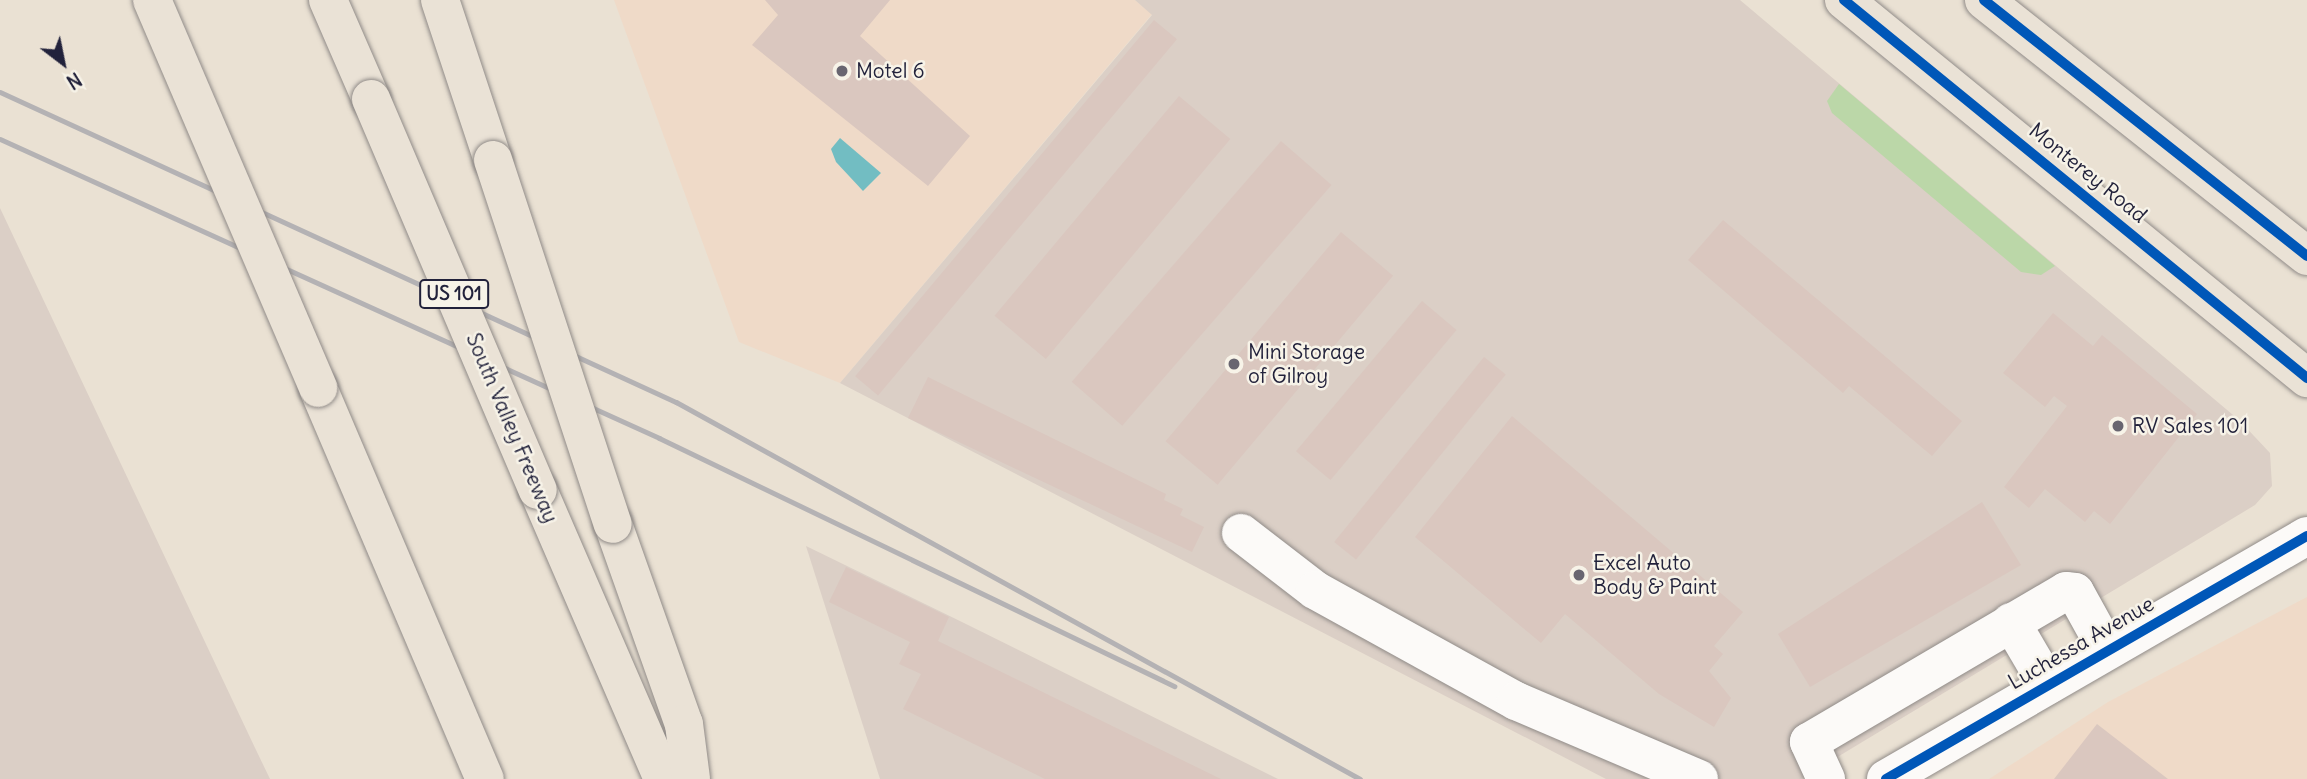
<!DOCTYPE html>
<html>
<head>
<meta charset="utf-8">
<style>
  body { margin:0 }
  #map { position:relative; width:2307px; height:779px; overflow:hidden; background:#eae1d3; font-family:Delius,sans-serif }
  div>[style] { position:absolute }
  .built>* { inset:0; background:#efdac8 }
  .industrial>* { inset:0; background:#dbcfc6 }
  .green>* { inset:0; background:#bbd7a8 }
  .water>* { inset:0; background:#72bdc2 }
  .building>* { inset:0; background:#dac7bf; transform-origin:0 0 }
  .roads { filter:drop-shadow(0 0 2px #908b88) drop-shadow(0 0 2px #908b88) }
  .minor>* { height:38px; margin:-19px; padding:0 19px; transform-origin:19px; border-radius:19px; background:#fcfaf8 }
  .major>* { height:38px; margin:-19px; padding:0 19px; transform-origin:19px; border-radius:19px; background:#eae2d6 }
  .highway>* { height:38px; margin:-19px; padding:0 19px; transform-origin:19px; border-radius:19px; background:#eae2d6 }
  .rail>* { height:5px; margin:-2.5px; padding:0 2.5px; transform-origin:2.5px; border-radius:2.5px; background:#b4b2b4 }
  .bridges { filter:drop-shadow(0 0 2px #908b88) drop-shadow(0 0 2px #908b88) }
  .highway-bridge>* { height:38px; margin:-19px; padding:0 19px; transform-origin:19px; border-radius:19px; background:#eae2d6 }
  .cycleway>* { height:10px; margin:-5px; padding:0 5px; transform-origin:5px; border-radius:5px; background:#0057b8 }
  .dots>* { width:19px; height:19px; translate:-50% -50%; box-sizing:border-box; border:4px solid #f7f3e8; border-radius:50% }
  span { translate:-50% -50%; white-space:nowrap; text-align:center; line-height:1.15; -webkit-text-stroke:5px #f7f3e8; paint-order:stroke }
  .shield-label span { padding:2px 5px; background:#f7f3e8; border:2px solid; border-radius:5px; -webkit-text-stroke-width:0 }
  .shield-label { font-size:19px; color:#22223b; font-weight:700 }
  .poi-label { font-size:21px; color:#22223b }
  .left { translate:0 -50%; text-align:left }
  .street-label { font-size:21px; color:#22223b }
  .north { position:absolute; left:28px; top:28px; width:70px; height:70px; -webkit-text-stroke:5px #f7f3e8; paint-order:stroke; rotate:148deg; font-size:19px; font-weight:700; line-height:28px; text-align:center; color:#22223b }
  .north::after { content:''; display:block; margin:auto; width:24px; height:32px; background:#22223b; clip-path:polygon(50% 0,100% 100%,50% 72%,0 100%) }
</style>
</head>
<body>
<div id="map">
  <div class="built">
    <i style="clip-path:polygon(614px 0,1135px 0,1152px 14px,840px 383px,739px 342px)"></i>
    <i style="clip-path:polygon(2307px 597px,2307px 779px,1989px 779px,2108px 702px)"></i>
  </div>
  <div class="industrial">
    <i style="clip-path:polygon(1135px 0,1740px 0,2239px 420px,2270px 453px,2272px 486px,2255px 505px,1801px 779px,1606px 779px,840px 383px,1152px 15px)"></i>
    <i style="clip-path:polygon(0 208px,257px 752px,270px 779px,0 779px)"></i>
    <i style="clip-path:polygon(806px 546px,964px 623px,1278px 779px,880px 779px)"></i>
  </div>
  <div class="green">
    <i style="clip-path:polygon(1839px 84px,2055px 266px,2041px 275px,2021px 272px,1832px 113px,1827px 101px)"></i>
  </div>
  <div class="water">
    <i style="clip-path:polygon(840px 138px,881px 173px,863px 191px,836px 162px,831px 149px)"></i>
  </div>
  <div class="building">
    <i style="clip-path:polygon(765px 0,890px 0,860px 36px,970px 136px,928px 186px,752px 45px,778px 15px)"></i>
    <i style="left:1154px;top:20px;width:30px;height:465px;rotate:40deg"></i>
    <i style="left:1179px;top:96px;width:67px;height:287px;rotate:40deg"></i>
    <i style="left:1281px;top:141px;width:67px;height:319px;rotate:41deg"></i>
    <i style="clip-path:polygon(1723px 220px,1962px 421px,1932px 456px,1849px 386px,1843px 393px,1688px 260px)"></i>
    <i style="left:1341px;top:232px;width:68px;height:273px;rotate:40deg"></i>
    <i style="left:1422px;top:301px;width:45px;height:196px;rotate:40deg"></i>
    <i style="clip-path:polygon(2053px 313px,2093px 346px,2102px 335px,2197px 414px,2110px 524px,2094px 511px,2085px 522px,2045px 489px,2029px 508px,2004px 487px,2067px 406px,2054px 396px,2045px 407px,2003px 373px)"></i>
    <i style="left:1484px;top:357px;width:28px;height:238px;rotate:39deg"></i>
    <i style="clip-path:polygon(928px 377px,1166px 494px,1164px 500px,1183px 509px,1180px 515px,1204px 527px,1192px 552px,908px 418px)"></i>
    <i style="clip-path:polygon(1512px 416px,1743px 612px,1714px 646px,1723px 654px,1709px 671px,1731px 698px,1714px 727px,1659px 694px,1565px 614px,1541px 643px,1415px 537px)"></i>
    <i style="clip-path:polygon(1982px 502px,2021px 565px,1810px 687px,1778px 634px)"></i>
    <i style="clip-path:polygon(846px 567px,949px 617px,938px 641px,1221px 779px,1045px 779px,903px 709px,921px 674px,899px 664px,910px 642px,829px 602px)"></i>
    <i style="clip-path:polygon(2097px 724px,2168px 779px,2054px 779px)"></i>
  </div>
  <div class="roads">
    <div class="minor">
      <i style="left:1241px;top:533px;width:93px;rotate:37.6deg"></i>
      <i style="left:1315px;top:590px;width:230px;rotate:28.9deg"></i>
      <i style="left:1516px;top:701px;width:199px;rotate:23.1deg"></i>
      <i style="left:2011px;top:622px;width:73px;rotate:59.6deg"></i>
      <i style="left:1826px;top:779px;width:41px;rotate:-114.7deg"></i>
      <i style="left:1809px;top:742px;width:298px;rotate:-30.4deg"></i>
      <i style="left:2066px;top:591px;width:9px;rotate:6deg"></i>
      <i style="left:2075px;top:592px;width:66px;rotate:61.1deg"></i>
      <i style="left:1886px;top:779px;width:486px;rotate:-30deg"></i>
    </div>
    <div class="major">
      <i style="left:1844px;top:0;width:598px;rotate:39.23deg"></i>
      <i style="left:1984px;top:0;width:412px;rotate:38.4deg"></i>
    </div>
    <div class="highway">
      <i style="left:328px;top:0;width:108px;rotate:66.5deg"></i>
      <i style="left:440px;top:0;width:169px;rotate:71.7deg"></i>
      <i style="left:318px;top:388px;width:425px;rotate:66.9deg"></i>
      <i style="left:538px;top:490px;width:315px;rotate:66.6deg"></i>
      <i style="left:613px;top:524px;width:212px;rotate:70.5deg"></i>
      <i style="left:684px;top:724px;width:55px;rotate:82.7deg"></i>
    </div>
  </div>
  <div class="rail">
    <i style="left:0;top:92px;width:744px;rotate:24.64deg"></i>
    <i style="left:676px;top:402px;width:781px;rotate:28.86deg"></i>
    <i style="left:0;top:139px;width:724px;rotate:24.4deg"></i>
    <i style="left:659px;top:438px;width:572px;rotate:25.71deg"></i>
  </div>
  <div class="bridges">
    <div class="highway-bridge">
      <i style="left:152px;top:0;width:422px;rotate:66.8deg"></i>
      <i style="left:371px;top:99px;width:425px;rotate:66.9deg"></i>
      <i style="left:493px;top:160px;width:383px;rotate:71.8deg"></i>
    </div>
  </div>
  <div class="cycleway">
    <i style="left:1844px;top:0;width:598px;rotate:39.23deg"></i>
    <i style="left:1984px;top:0;width:412px;rotate:38.4deg"></i>
    <i style="left:1886px;top:779px;width:486px;rotate:-30deg"></i>
  </div>
  <div class="dots">
    <i style="left:842px;top:71px;background:#686570"></i>
    <i style="left:1234px;top:364px;background:#686570"></i>
    <i style="left:2118px;top:426px;background:#686570"></i>
    <i style="left:1579px;top:575px;background:#686570"></i>
  </div>
  <div class="shield-label">
    <span style="left:454px;top:294px">US 101</span>
  </div>
  <div class="poi-label">
    <span class="left" style="left:856px;top:71px">Motel 6</span>
    <span class="left" style="left:1248px;top:364px">Mini Storage<br>of Gilroy</span>
    <span class="left" style="left:2132px;top:426px">RV Sales 101</span>
    <span class="left" style="left:1593px;top:575px">Excel Auto<br>Body &amp; Paint</span>
  </div>
  <div class="street-label">
    <span style="left:2088px;top:173px;rotate:39deg">Monterey Road</span>
    <span style="left:512px;top:428px;rotate:67deg">South Valley Freeway</span>
    <span style="left:2081px;top:643px;rotate:-30deg">Luchessa Avenue</span>
  </div>
  <div class="north">N</div>
</div>
</body>
</html>
